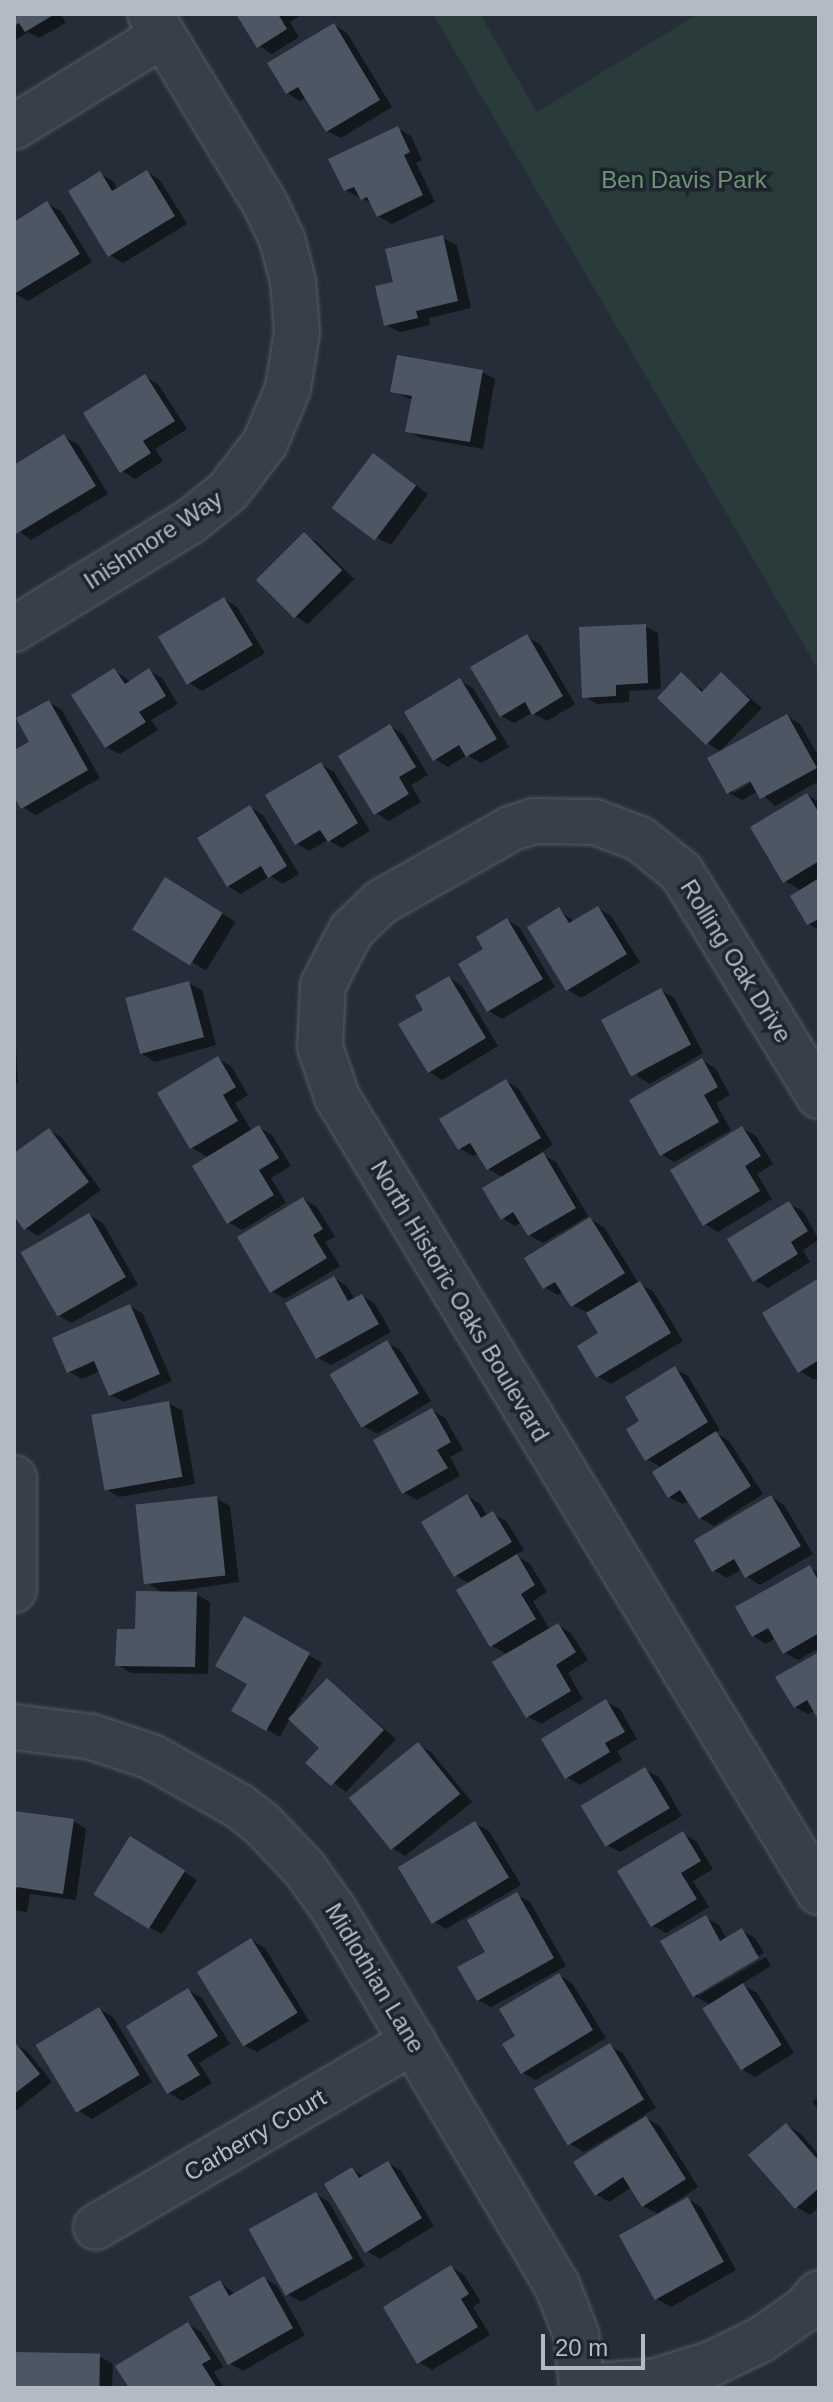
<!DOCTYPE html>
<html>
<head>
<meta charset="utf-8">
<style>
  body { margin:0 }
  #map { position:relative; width:833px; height:2402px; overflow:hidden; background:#252d38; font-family:Arial,sans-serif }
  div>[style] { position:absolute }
  .green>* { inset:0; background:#293b3b }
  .shadow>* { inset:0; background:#0007; transform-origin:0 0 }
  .building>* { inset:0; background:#4d5763; transform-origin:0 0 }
  .roads { filter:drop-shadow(0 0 2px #565d66) drop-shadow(0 0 2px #565d66) }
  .minor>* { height:44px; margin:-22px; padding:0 22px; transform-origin:22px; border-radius:22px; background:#383f49 }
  span { translate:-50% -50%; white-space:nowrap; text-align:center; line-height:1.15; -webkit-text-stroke:7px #1d242d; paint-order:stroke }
  .park-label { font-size:24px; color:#6d9375 }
  .street-label { font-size:24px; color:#b3bac4 }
  .frame { position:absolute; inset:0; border:16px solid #b3bac4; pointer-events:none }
  .scale { position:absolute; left:541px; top:2334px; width:104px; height:36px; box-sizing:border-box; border:4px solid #b3bac4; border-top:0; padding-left:10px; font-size:24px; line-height:28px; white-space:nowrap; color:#b3bac4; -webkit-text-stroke:6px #1d242d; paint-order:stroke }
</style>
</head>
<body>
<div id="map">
  <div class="green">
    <i style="clip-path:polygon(433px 14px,480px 14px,537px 112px,698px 14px,819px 14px,819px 671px)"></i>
  </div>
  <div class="shadow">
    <i style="clip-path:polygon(14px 14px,60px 14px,66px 23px,39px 38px,28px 32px,14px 41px)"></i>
    <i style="clip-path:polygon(239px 14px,303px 14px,290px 22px,299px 37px,272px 54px,259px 46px)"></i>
    <i style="clip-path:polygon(334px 25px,347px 33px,392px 107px,341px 138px,327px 131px,307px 97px,300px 101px,287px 93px)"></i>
    <i style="clip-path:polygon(397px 128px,411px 136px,422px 160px,416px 163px,435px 202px,392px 224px,378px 216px,373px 204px,345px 190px)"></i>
    <i style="clip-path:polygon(147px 172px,160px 180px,187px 224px,123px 263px,110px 255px,100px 174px,113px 181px,118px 190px)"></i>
    <i style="clip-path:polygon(47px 204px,61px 211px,92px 262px,28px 301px,14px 293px,14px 224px)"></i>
    <i style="clip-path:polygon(443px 238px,457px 245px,471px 308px,429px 318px,430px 325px,400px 332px,386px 325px,395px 283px)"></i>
    <i style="clip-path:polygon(482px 372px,495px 379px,483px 449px,421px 438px,408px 431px,413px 400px,393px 391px)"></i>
    <i style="clip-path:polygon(145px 377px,158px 384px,187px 429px,155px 449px,163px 461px,135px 479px,122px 471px)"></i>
    <i style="clip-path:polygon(64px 437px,78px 444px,108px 494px,31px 540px,14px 527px,14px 467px)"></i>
    <i style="clip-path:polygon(386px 463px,428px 494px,391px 545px,377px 538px)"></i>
    <i style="clip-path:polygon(304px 535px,317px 542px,354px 579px,308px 624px,295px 616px)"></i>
    <i style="clip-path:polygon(224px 599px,237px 607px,265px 653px,202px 691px,189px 683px)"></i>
    <i style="clip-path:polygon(645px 626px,658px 633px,661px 689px,629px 691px,629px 702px,597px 704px,584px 696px)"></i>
    <i style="clip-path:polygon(527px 637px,540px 644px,575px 704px,547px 721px,532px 713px,514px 723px,501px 716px)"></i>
    <i style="clip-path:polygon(114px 670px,131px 682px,149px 671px,162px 678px,178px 704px,151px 720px,158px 730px,120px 754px,106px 747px)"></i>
    <i style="clip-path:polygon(682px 675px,705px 692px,721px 675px,762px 708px,720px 751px,707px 743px)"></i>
    <i style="clip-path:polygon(460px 681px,473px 688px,509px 747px,481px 763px,467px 755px,448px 767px,435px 759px)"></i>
    <i style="clip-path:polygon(49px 702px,62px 710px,100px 778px,36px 815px,22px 807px,14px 792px,14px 753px,32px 743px)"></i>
    <i style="clip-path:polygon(evenodd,787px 716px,800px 724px,819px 757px,819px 781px,775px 806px,758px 791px,742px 800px,729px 793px,787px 716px,757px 774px,759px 778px,733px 793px,733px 788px,757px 774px)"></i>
    <i style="clip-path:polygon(390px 726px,403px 734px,428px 775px,411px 785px,421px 802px,389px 821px,376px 813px)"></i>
    <i style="clip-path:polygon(321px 764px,334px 772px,370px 831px,342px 848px,328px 840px,309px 851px,296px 843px)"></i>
    <i style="clip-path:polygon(807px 795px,819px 802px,819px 930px,809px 924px,802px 891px,785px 881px)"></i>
    <i style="clip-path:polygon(250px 807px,263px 815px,299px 874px,283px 884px,270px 876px,241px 894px,228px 886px)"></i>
    <i style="left:166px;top:880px;width:81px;height:57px;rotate:31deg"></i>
    <i style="clip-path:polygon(598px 908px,611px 916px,640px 962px,581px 998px,568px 990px,559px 910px,575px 922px)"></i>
    <i style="clip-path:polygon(507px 920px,520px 928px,555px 987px,502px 1019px,489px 1011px,486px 949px)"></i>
    <i style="clip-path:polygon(449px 978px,462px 986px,498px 1046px,442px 1080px,429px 1072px,426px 1010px)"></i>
    <i style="clip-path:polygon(188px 983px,202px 990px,216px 1045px,155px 1062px,142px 1054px)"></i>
    <i style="clip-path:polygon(661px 990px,674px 998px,703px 1053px,650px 1084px,637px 1076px)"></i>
    <i style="clip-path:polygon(14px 1011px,18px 1083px,14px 1083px)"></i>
    <i style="clip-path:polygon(218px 1059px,231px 1066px,248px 1095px,235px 1103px,252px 1131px,259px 1127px,272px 1135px,291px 1166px,271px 1178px,286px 1203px,242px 1230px,228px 1222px,209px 1158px,192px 1148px)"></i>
    <i style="clip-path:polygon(702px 1060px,715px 1068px,730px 1095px,716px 1103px,731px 1130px,674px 1162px,661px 1154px)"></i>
    <i style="clip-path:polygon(506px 1081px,519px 1089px,553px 1145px,540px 1153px,556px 1162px,588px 1216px,543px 1243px,529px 1235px,522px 1222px,515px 1226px,502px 1218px,504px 1178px,488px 1169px,479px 1153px,473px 1156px,459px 1148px)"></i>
    <i style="clip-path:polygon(742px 1128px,756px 1136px,773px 1164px,757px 1174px,772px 1199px,718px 1232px,705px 1224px)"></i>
    <i style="clip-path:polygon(49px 1130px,62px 1138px,101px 1190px,38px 1236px,25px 1228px,14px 1213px,14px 1156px)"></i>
    <i style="clip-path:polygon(303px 1199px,317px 1207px,335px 1237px,325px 1242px,340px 1266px,285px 1299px,272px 1291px)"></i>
    <i style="clip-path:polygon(789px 1204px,803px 1211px,819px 1240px,803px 1250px,810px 1262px,768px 1288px,755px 1280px)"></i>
    <i style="clip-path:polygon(89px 1215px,103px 1223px,138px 1285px,71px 1323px,58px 1315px)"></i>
    <i style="clip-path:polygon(590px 1219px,604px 1227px,639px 1284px,653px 1291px,683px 1341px,611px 1384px,598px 1376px,601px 1334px,587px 1312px,572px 1305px,564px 1292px,558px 1295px,545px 1288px)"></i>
    <i style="clip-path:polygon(334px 1278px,347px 1286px,355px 1300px,362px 1296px,375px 1304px,391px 1332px,331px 1365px,318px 1358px)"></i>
    <i style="clip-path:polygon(819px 1280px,819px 1379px,813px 1379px,800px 1371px)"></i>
    <i style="clip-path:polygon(130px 1306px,143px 1314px,172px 1381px,124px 1402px,111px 1395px,100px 1371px,82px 1379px,68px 1371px)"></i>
    <i style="clip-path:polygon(387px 1343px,400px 1350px,431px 1401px,377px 1434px,364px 1426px)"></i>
    <i style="clip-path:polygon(675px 1369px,688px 1376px,720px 1430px,716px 1433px,729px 1441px,763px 1494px,714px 1526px,700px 1518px,689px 1500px,683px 1504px,669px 1497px,662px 1468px,647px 1459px,642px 1421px)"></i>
    <i style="clip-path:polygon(168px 1403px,182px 1410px,195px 1484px,119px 1497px,106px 1489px)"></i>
    <i style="clip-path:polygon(432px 1410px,445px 1418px,463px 1450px,450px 1457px,460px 1476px,417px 1500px,403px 1492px)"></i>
    <i style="clip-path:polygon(467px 1496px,480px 1504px,488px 1517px,493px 1514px,506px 1521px,524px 1550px,515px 1555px,530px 1564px,547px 1592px,533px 1601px,550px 1630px,558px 1625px,571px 1633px,588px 1660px,568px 1673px,583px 1699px,541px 1724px,528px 1717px,508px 1655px,491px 1645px,470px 1584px,456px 1576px,424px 1522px)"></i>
    <i style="clip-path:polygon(771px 1497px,784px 1505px,813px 1554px,760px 1585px,747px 1577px,742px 1569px,727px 1578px,714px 1570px)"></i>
    <i style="clip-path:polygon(216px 1498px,230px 1506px,239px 1582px,163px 1593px,147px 1583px)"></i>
    <i style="clip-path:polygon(810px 1568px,819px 1573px,819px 1648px,798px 1660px,784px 1652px,776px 1638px,766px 1644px,753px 1636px)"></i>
    <i style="clip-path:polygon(196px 1594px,210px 1602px,208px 1674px,131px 1673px,118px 1665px,137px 1631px)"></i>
    <i style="clip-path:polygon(245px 1618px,322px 1663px,292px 1716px,327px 1680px,396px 1739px,346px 1792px,308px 1763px,322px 1748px,290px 1718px,280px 1737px,234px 1710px,250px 1683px)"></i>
    <i style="clip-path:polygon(819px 1654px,819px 1717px,815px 1711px,808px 1714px,795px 1707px)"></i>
    <i style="clip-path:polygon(606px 1702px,620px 1709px,637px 1739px,617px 1751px,622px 1760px,580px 1785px,566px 1777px)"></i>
    <i style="clip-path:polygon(418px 1745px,431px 1752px,472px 1802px,405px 1856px,392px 1848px)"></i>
    <i style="clip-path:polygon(645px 1770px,659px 1777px,682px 1816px,620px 1852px,607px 1845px)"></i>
    <i style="clip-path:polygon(14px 1813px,73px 1821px,86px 1829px,76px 1900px,30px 1894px,27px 1912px,14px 1910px)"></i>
    <i style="clip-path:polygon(475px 1823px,489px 1831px,521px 1885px,446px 1929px,433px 1921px)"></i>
    <i style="clip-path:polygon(683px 1834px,696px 1841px,713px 1869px,693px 1881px,709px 1907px,666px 1933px,652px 1925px)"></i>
    <i style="clip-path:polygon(144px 1846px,197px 1880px,162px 1934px,149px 1927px)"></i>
    <i style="clip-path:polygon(517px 1895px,530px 1902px,566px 1966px,491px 2007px,478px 2000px)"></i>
    <i style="clip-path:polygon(706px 1918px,719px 1925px,727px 1939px,742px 1931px,755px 1938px,764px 1953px,698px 1992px,698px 1996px,766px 1957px,771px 1966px,741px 1984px,757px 1993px,794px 2053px,755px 2077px,742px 2069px,711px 2005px,694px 1996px)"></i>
    <i style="clip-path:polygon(251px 1940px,265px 1948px,309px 2021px,257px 2052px,243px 2045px)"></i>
    <i style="clip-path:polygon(559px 1975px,572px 1983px,606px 2038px,536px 2080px,523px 2073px,518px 2037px)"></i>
    <i style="clip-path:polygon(188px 1990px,202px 1998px,230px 2044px,199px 2063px,212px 2083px,182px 2101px,169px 2093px)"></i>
    <i style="clip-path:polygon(99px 2009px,113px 2017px,152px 2082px,92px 2119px,79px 2111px)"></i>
    <i style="clip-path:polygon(14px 2044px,27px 2051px,52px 2082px,14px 2112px)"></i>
    <i style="clip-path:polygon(610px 2046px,623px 2053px,656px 2108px,642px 2116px,660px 2126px,698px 2187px,661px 2211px,662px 2214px,688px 2199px,701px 2207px,736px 2270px,671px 2307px,657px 2299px,660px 2215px,643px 2206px,632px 2187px,609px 2202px,596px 2194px,644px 2120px,642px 2117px,584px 2152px,570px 2144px)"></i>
    <i style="clip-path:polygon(819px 2096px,819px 2110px,812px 2102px)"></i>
    <i style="clip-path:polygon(786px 2125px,800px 2133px,819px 2155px,819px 2207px,810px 2215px,797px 2207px)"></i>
    <i style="clip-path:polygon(388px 2163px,401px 2171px,434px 2226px,380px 2259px,367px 2251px,352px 2169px,365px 2177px)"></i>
    <i style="clip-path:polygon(316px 2194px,329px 2202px,365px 2266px,301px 2302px,287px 2294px)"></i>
    <i style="clip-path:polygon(451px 2267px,464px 2275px,481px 2302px,473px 2307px,490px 2335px,432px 2370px,419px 2362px)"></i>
    <i style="clip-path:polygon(264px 2278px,277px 2286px,305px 2335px,243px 2371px,229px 2363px,220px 2282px,236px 2295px)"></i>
    <i style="clip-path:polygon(188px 2324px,201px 2332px,223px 2367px,214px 2372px,224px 2388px,131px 2388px)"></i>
    <i style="clip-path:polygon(14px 2354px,99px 2356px,113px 2364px,112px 2388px,14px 2388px)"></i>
  </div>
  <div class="building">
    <i style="clip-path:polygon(14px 14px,55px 14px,25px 32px,19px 23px,14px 26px)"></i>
    <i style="clip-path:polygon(236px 14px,278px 14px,287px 29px,257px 48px)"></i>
    <i style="clip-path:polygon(334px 23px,380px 100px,326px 132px,298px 87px,286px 94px,267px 63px)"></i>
    <i style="clip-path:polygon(398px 126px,410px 152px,404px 155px,423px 195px,377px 217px,367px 197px,361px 200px,354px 187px,344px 191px,328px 159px)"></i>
    <i style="clip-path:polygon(147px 170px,175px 216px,108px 257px,68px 191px,100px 171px,112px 191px)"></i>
    <i style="clip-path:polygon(47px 201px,80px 254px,14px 294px,14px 222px)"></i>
    <i style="clip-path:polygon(443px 235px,458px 301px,416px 311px,418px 318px,384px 326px,375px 286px,393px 282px,385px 249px)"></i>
    <i style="clip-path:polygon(397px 355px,483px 370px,470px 442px,405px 432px,412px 396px,390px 392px)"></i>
    <i style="clip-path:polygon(145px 374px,175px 421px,143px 441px,151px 453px,120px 473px,83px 413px)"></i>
    <i style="clip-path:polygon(64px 434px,96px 486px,16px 534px,14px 465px)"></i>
    <i style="left:373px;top:453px;width:54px;height:69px;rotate:37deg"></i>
    <i style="left:304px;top:532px;width:54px;height:68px;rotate:45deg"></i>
    <i style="left:224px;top:597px;width:56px;height:77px;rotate:59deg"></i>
    <i style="clip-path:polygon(646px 624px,648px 683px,616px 685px,616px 696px,582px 698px,579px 627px)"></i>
    <i style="clip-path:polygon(527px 634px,563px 696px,532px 715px,525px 702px,500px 717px,470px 667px)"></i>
    <i style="clip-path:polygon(114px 668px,125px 684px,149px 668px,166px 696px,139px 712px,146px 722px,105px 748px,71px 695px)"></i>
    <i style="clip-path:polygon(681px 672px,702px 692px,721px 672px,750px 700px,706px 745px,657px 698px)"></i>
    <i style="clip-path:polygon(460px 678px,497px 739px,466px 757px,459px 745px,433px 761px,404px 712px)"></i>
    <i style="clip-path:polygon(49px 700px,88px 770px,21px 809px,14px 797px,14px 750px,29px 742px,16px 718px)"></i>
    <i style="clip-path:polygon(787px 714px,817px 768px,760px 799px,750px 781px,727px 794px,707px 758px)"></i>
    <i style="clip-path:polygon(390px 724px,416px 767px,399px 777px,409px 794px,374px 815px,338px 756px)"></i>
    <i style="clip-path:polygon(321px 762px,358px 823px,328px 842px,320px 830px,295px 845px,265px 795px)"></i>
    <i style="clip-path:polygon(807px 793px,819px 813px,819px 861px,783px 883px,750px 827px)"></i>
    <i style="clip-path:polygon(250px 805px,287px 866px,268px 878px,261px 866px,227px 887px,197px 838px)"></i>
    <i style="left:165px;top:877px;width:68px;height:62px;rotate:32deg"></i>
    <i style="clip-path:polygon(819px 878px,819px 919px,807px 925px,790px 896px)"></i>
    <i style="clip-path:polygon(598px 906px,627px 954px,566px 991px,527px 927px,559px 907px,569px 923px)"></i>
    <i style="clip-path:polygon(507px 918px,543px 979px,487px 1012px,458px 964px,483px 949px,476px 937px)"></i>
    <i style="clip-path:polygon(449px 976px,486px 1038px,428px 1073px,398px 1024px,423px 1010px,415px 996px)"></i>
    <i style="left:189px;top:981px;width:58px;height:66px;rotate:75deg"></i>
    <i style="left:661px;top:988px;width:64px;height:68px;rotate:62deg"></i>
    <i style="clip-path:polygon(218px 1056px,236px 1087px,223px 1095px,238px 1121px,190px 1149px,157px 1093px)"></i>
    <i style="clip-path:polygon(702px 1058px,718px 1087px,704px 1095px,719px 1122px,660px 1156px,629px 1100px)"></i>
    <i style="clip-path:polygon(506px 1079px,541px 1138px,487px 1170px,470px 1143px,458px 1150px,439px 1119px)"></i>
    <i style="clip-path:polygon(259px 1125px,279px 1158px,259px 1170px,274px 1195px,227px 1224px,192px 1166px)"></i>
    <i style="clip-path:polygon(742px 1126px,761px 1156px,745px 1166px,760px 1191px,703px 1226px,670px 1170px)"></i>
    <i style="clip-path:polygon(49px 1128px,89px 1182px,24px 1230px,14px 1216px,14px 1153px)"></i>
    <i style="clip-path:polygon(543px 1152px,576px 1208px,528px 1236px,513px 1212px,501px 1220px,482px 1188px)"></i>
    <i style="clip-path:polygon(303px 1197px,323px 1229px,313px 1235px,327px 1258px,270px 1293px,237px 1237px)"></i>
    <i style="clip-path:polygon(789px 1201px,808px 1231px,791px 1242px,798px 1254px,753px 1282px,727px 1239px)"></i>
    <i style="left:89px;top:1213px;width:74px;height:79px;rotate:60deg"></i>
    <i style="clip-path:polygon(590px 1217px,625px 1273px,571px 1307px,555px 1282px,543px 1289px,524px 1258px)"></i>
    <i style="clip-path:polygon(334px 1276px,348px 1301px,362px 1294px,379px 1324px,316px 1359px,285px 1303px)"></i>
    <i style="clip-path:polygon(819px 1278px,819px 1360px,798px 1373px,762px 1313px)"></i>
    <i style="clip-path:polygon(640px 1281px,671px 1333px,596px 1378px,577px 1346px,598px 1333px,586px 1313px)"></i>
    <i style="clip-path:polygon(130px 1304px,160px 1374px,109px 1396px,94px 1361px,67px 1373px,52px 1338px)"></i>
    <i style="left:387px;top:1340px;width:62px;height:67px;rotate:59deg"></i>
    <i style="clip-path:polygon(675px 1366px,708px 1422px,645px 1461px,626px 1429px,639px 1421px,625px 1397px)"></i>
    <i style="left:169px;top:1401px;width:77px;height:79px;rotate:80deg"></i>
    <i style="clip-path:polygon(432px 1408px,451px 1442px,437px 1450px,448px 1468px,402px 1494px,373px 1440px)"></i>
    <i style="clip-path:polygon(716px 1431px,751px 1486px,699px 1519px,680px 1490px,668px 1498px,652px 1472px)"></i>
    <i style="clip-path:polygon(467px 1494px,481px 1518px,493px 1511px,512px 1542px,454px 1577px,421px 1522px)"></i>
    <i style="clip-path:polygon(771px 1495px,801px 1546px,745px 1578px,734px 1559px,712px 1572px,694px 1540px)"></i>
    <i style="left:217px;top:1496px;width:80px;height:82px;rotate:84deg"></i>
    <i style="clip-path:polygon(517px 1554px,535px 1585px,521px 1594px,536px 1619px,490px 1647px,456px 1590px)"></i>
    <i style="clip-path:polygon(810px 1565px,819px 1582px,819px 1633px,783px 1654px,768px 1628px,752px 1637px,735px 1607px)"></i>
    <i style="clip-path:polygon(136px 1591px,197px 1592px,195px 1667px,115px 1666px,117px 1629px,135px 1629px)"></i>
    <i style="clip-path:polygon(244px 1616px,310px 1653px,266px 1731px,231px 1711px,247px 1684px,215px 1666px)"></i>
    <i style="clip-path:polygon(558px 1623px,576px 1652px,556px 1665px,571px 1691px,526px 1718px,492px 1662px)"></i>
    <i style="clip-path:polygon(819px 1652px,819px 1721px,807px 1700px,794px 1708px,775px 1677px)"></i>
    <i style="clip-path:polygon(327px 1678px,384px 1730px,331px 1786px,305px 1763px,319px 1748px,288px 1719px)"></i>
    <i style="clip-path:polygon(606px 1699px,625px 1732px,605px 1743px,610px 1752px,565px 1779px,541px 1739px)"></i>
    <i style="left:418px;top:1742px;width:67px;height:89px;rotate:51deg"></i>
    <i style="left:645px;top:1767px;width:48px;height:75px;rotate:59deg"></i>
    <i style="clip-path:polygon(14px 1811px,74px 1819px,63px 1894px,17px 1887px,14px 1895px)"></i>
    <i style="left:475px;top:1821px;width:66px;height:90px;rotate:59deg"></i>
    <i style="clip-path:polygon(683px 1831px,701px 1861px,681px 1873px,697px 1899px,651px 1927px,617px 1871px)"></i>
    <i style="left:130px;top:1836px;width:65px;height:69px;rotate:32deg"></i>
    <i style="clip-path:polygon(517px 1892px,554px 1958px,477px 2001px,457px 1967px,485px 1952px,467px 1920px)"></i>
    <i style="clip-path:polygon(706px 1915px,720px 1941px,742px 1928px,759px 1958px,693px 1997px,660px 1941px)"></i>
    <i style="left:251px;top:1938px;width:88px;height:64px;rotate:58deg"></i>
    <i style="clip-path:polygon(559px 1973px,593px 2030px,521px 2074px,502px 2044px,515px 2036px,499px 2009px)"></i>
    <i style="left:743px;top:1983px;width:73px;height:48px;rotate:58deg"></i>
    <i style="clip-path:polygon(188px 1988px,218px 2036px,187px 2055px,200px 2075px,167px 2094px,126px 2026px)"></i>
    <i style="left:99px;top:2007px;width:79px;height:74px;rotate:59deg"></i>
    <i style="clip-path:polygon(14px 2041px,40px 2074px,14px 2094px)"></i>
    <i style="left:610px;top:2043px;width:66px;height:89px;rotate:59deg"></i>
    <i style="clip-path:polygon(646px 2116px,686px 2179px,642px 2207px,623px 2177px,595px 2196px,573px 2162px)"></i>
    <i style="clip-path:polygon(786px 2123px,819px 2161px,819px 2188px,795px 2209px,748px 2155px)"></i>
    <i style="clip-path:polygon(388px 2161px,422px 2218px,365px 2253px,324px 2184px,352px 2167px,359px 2178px)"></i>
    <i style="left:316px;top:2192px;width:76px;height:77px;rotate:61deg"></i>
    <i style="left:688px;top:2197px;width:74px;height:79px;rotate:61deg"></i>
    <i style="clip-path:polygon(451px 2265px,469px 2294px,461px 2299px,478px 2327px,417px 2364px,383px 2307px)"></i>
    <i style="clip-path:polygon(264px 2276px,293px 2328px,228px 2365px,189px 2297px,220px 2280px,229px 2296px)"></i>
    <i style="clip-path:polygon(188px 2322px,211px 2359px,202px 2364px,217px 2388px,129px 2388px,115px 2366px)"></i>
    <i style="left:14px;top:2352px;width:86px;height:36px;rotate:1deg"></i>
  </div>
  <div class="roads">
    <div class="minor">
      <i style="left:14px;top:127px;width:174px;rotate:-31.6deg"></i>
      <i style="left:14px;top:629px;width:207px;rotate:-31.4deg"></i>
      <i style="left:191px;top:521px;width:48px;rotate:-39deg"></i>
      <i style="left:228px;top:491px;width:61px;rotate:-52.4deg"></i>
      <i style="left:265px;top:443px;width:60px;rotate:-67.3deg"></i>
      <i style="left:288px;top:388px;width:57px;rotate:-80.9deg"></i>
      <i style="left:297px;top:332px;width:51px;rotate:-94.5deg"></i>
      <i style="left:293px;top:281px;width:43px;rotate:-104.7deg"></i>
      <i style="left:282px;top:239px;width:41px;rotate:-115.9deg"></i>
      <i style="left:264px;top:202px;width:220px;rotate:-121.2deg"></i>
      <i style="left:819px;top:1096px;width:263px;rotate:-121.6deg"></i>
      <i style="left:681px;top:872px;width:53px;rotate:-141.2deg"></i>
      <i style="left:640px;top:839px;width:48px;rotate:-159.3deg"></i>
      <i style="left:595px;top:822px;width:61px;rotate:-179.1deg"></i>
      <i style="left:534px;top:821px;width:23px;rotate:162deg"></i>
      <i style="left:512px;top:828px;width:150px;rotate:150.5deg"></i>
      <i style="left:381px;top:902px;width:42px;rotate:136deg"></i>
      <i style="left:351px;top:931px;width:61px;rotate:117.4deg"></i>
      <i style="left:323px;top:985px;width:62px;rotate:92.8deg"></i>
      <i style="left:320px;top:1047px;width:53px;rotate:71.2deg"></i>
      <i style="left:337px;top:1097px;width:930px;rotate:58.77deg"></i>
      <i style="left:14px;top:1478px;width:112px;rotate:90deg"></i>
      <i style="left:14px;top:1727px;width:79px;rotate:7.3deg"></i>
      <i style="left:92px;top:1737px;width:63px;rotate:18.4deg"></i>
      <i style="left:152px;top:1757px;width:100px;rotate:29.4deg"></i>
      <i style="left:239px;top:1806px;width:31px;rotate:38deg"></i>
      <i style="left:263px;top:1825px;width:59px;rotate:46.4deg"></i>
      <i style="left:304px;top:1868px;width:52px;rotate:54.5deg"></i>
      <i style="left:334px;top:1910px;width:436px;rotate:59.3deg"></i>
      <i style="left:557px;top:2285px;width:53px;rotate:68.8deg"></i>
      <i style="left:576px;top:2334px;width:54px;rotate:83.7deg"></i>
      <i style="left:96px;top:2227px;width:367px;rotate:-30.3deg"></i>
      <i style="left:582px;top:2387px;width:74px;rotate:-4.6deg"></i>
      <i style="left:656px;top:2381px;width:58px;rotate:-17.2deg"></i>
      <i style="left:711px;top:2364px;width:57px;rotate:-26.1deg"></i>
      <i style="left:762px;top:2339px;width:52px;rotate:-34.9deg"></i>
      <i style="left:805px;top:2309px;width:21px;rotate:-49deg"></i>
    </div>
  </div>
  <div class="park-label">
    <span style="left:684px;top:180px">Ben Davis Park</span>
  </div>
  <div class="street-label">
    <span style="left:153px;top:540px;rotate:-33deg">Inishmore Way</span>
    <span style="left:736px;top:961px;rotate:58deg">Rolling Oak Drive</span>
    <span style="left:460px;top:1301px;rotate:59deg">North Historic Oaks Boulevard</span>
    <span style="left:375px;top:1978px;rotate:59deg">Midlothian Lane</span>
    <span style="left:255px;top:2135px;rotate:-30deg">Carberry Court</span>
  </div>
  <div class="frame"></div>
  <div class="scale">20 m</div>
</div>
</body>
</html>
